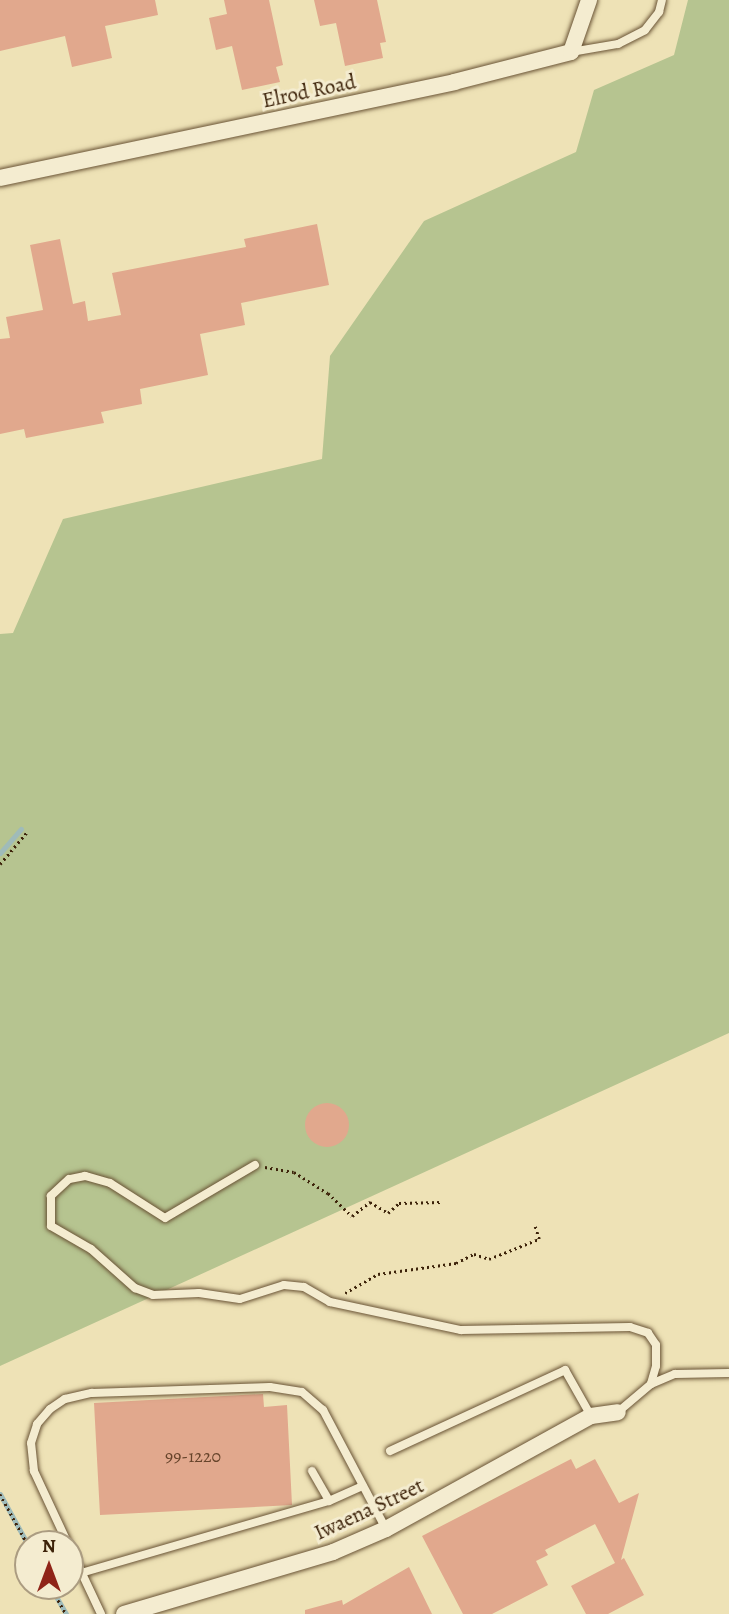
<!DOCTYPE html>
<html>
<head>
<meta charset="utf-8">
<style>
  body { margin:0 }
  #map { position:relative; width:729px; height:1614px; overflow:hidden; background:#eee2b6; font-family:Alegreya,serif }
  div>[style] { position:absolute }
  .green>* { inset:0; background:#b6c490 }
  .stream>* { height:5px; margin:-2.5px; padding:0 2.5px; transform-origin:2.5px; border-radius:2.5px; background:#9fbbb9 }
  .building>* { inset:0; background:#e1a88d }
  .round { border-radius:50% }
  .path>* { height:2.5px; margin-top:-1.25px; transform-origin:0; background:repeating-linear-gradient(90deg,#3d230a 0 2px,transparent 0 5.5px) }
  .roads { filter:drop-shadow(0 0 2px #695335) drop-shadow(0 0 2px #695335) }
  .lane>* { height:8px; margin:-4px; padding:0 4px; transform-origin:4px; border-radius:4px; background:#f4ecd0 }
  .street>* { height:16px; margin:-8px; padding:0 8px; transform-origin:8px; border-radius:8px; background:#f4ecd0 }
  span { translate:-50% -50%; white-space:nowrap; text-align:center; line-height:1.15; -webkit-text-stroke:6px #f4ecd0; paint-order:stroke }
  .number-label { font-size:18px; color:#66442b }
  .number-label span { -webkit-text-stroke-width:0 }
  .street-label { font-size:21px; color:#3d230a }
  .north { position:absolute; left:14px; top:1530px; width:70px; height:70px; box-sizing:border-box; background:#f4ecd0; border:2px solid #ab9c81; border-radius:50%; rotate:0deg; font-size:19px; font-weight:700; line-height:28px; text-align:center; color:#3d230a }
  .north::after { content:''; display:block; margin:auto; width:24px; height:32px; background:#8f2418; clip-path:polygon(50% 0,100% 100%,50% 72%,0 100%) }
</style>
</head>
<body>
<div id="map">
  <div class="green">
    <i style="clip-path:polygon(688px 0,729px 0,729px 1033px,0 1366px,0 634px,13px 633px,63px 519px,322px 459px,330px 356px,424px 221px,576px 152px,594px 90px,674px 55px)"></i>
  </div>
  <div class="stream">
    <i style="left:0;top:853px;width:32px;rotate:-49deg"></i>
    <i style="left:0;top:1494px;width:58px;rotate:61.2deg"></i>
    <i style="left:50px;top:1586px;width:32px;rotate:60deg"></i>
  </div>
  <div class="building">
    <i style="clip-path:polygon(0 0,155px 0,158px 15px,105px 26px,112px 58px,72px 67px,65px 36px,0 51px)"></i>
    <i style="clip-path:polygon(224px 0,269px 0,283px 65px,276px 67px,280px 82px,242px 90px,232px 46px,216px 50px,209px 18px,227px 14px)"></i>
    <i style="clip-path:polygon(314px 0,377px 0,386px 42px,380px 43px,383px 58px,345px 66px,336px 23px,320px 26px)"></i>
    <i style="clip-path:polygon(317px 224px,329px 285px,241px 303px,245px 325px,200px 334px,208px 375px,140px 389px,142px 404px,101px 412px,104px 423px,26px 438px,24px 429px,0 434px,0 339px,10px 338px,6px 317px,43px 310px,30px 245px,60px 239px,73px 304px,85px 301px,88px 321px,121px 315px,112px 273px,246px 247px,244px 239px)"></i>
    <i class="round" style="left:305px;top:1103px;width:44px;height:44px"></i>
    <i style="clip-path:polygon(263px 1394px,264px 1407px,287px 1405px,292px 1505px,100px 1515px,94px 1403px)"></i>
    <i style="clip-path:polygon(571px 1459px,576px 1469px,595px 1459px,619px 1503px,639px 1493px,621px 1560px,624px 1558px,644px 1595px,608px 1614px,586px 1614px,571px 1586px,615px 1563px,595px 1524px,545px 1550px,548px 1555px,536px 1561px,548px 1585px,492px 1614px,463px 1614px,422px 1536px)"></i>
    <i style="clip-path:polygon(409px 1567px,432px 1614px,305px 1614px,305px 1610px,342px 1600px,343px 1605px)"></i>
  </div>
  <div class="path">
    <i style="left:0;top:864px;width:42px;rotate:-49.8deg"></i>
    <i style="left:265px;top:1167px;width:29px;rotate:10deg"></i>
    <i style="left:294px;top:1172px;width:40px;rotate:32deg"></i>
    <i style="left:328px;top:1193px;width:33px;rotate:44deg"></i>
    <i style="left:352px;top:1216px;width:23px;rotate:-38deg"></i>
    <i style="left:370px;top:1202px;width:21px;rotate:31deg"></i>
    <i style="left:388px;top:1213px;width:15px;rotate:-42deg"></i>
    <i style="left:399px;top:1203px;width:42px;rotate:-1.4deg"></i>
    <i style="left:345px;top:1293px;width:38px;rotate:-30deg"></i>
    <i style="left:378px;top:1274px;width:79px;rotate:-8deg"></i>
    <i style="left:456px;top:1263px;width:20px;rotate:-27deg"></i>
    <i style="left:474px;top:1254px;width:16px;rotate:18deg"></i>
    <i style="left:489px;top:1259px;width:54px;rotate:-21.8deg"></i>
    <i style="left:539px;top:1239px;width:13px;rotate:-108deg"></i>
    <i style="left:0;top:1494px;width:58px;rotate:61.2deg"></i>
    <i style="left:50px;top:1586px;width:32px;rotate:60deg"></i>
  </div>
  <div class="roads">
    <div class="lane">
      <i style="left:571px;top:52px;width:48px;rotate:-9.7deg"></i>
      <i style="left:618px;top:44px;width:30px;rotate:-27deg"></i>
      <i style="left:645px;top:30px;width:23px;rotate:-52deg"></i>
      <i style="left:659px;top:12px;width:12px;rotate:-76deg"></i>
      <i style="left:255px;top:1165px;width:104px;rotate:149.5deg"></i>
      <i style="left:165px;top:1218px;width:65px;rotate:-147.5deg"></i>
      <i style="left:110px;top:1183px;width:26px;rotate:-164deg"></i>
      <i style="left:85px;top:1176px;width:16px;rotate:169deg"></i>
      <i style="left:69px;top:1179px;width:25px;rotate:137deg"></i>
      <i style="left:51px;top:1196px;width:30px;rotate:90deg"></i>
      <i style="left:51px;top:1226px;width:46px;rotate:29.9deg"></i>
      <i style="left:91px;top:1249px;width:59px;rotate:41.6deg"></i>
      <i style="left:135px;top:1288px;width:19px;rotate:21deg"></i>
      <i style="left:153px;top:1295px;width:46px;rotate:-2.5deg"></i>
      <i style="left:199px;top:1293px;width:41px;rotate:8.3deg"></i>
      <i style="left:240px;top:1299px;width:46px;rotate:-17.7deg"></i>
      <i style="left:284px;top:1285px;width:20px;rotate:6deg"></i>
      <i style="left:304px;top:1287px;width:30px;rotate:30deg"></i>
      <i style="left:330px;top:1302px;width:134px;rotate:12.1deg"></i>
      <i style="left:461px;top:1330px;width:169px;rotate:-1deg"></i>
      <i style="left:630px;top:1327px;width:19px;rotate:18deg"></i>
      <i style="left:648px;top:1333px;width:14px;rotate:56deg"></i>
      <i style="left:656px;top:1345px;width:21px;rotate:90deg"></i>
      <i style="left:656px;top:1366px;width:19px;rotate:106deg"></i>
      <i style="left:651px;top:1384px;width:43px;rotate:139.7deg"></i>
      <i style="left:651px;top:1384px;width:26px;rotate:-23deg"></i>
      <i style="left:675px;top:1374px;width:54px;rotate:-1.1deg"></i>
      <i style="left:390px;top:1451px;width:193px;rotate:-24.8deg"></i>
      <i style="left:565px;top:1370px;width:53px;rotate:60.5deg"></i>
      <i style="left:312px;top:1471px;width:34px;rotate:60deg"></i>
      <i style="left:68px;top:1544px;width:81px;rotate:-115deg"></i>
      <i style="left:34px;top:1471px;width:28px;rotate:-96deg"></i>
      <i style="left:31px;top:1443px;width:20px;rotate:-72deg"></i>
      <i style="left:37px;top:1424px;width:20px;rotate:-49deg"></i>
      <i style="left:50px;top:1409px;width:18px;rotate:-34deg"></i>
      <i style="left:65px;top:1399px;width:28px;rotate:-13deg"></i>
      <i style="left:92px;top:1393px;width:178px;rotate:-1.9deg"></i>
      <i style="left:270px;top:1387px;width:32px;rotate:9deg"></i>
      <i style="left:302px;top:1392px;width:28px;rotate:41deg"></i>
      <i style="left:323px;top:1410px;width:135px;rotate:62.1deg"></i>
      <i style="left:70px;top:1548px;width:73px;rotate:64.8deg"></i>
      <i style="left:81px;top:1573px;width:258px;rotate:-16.2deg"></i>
      <i style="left:329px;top:1501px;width:37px;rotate:-24deg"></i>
    </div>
    <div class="street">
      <i style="left:0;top:178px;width:464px;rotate:-11.9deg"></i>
      <i style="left:454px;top:82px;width:121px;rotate:-14.4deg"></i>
      <i style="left:571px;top:52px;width:55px;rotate:-70.9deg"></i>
      <i style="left:124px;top:1614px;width:218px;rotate:-16.5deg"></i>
      <i style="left:333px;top:1552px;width:58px;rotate:-23.5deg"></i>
      <i style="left:386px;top:1529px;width:234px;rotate:-28.9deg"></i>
      <i style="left:591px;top:1416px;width:27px;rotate:-8deg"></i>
    </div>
  </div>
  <div class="number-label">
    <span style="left:193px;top:1456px">99-1220</span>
  </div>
  <div class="street-label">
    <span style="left:309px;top:91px;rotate:-12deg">Elrod Road</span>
    <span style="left:369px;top:1509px;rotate:-25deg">Iwaena Street</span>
  </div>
  <div class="north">N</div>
</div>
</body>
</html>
